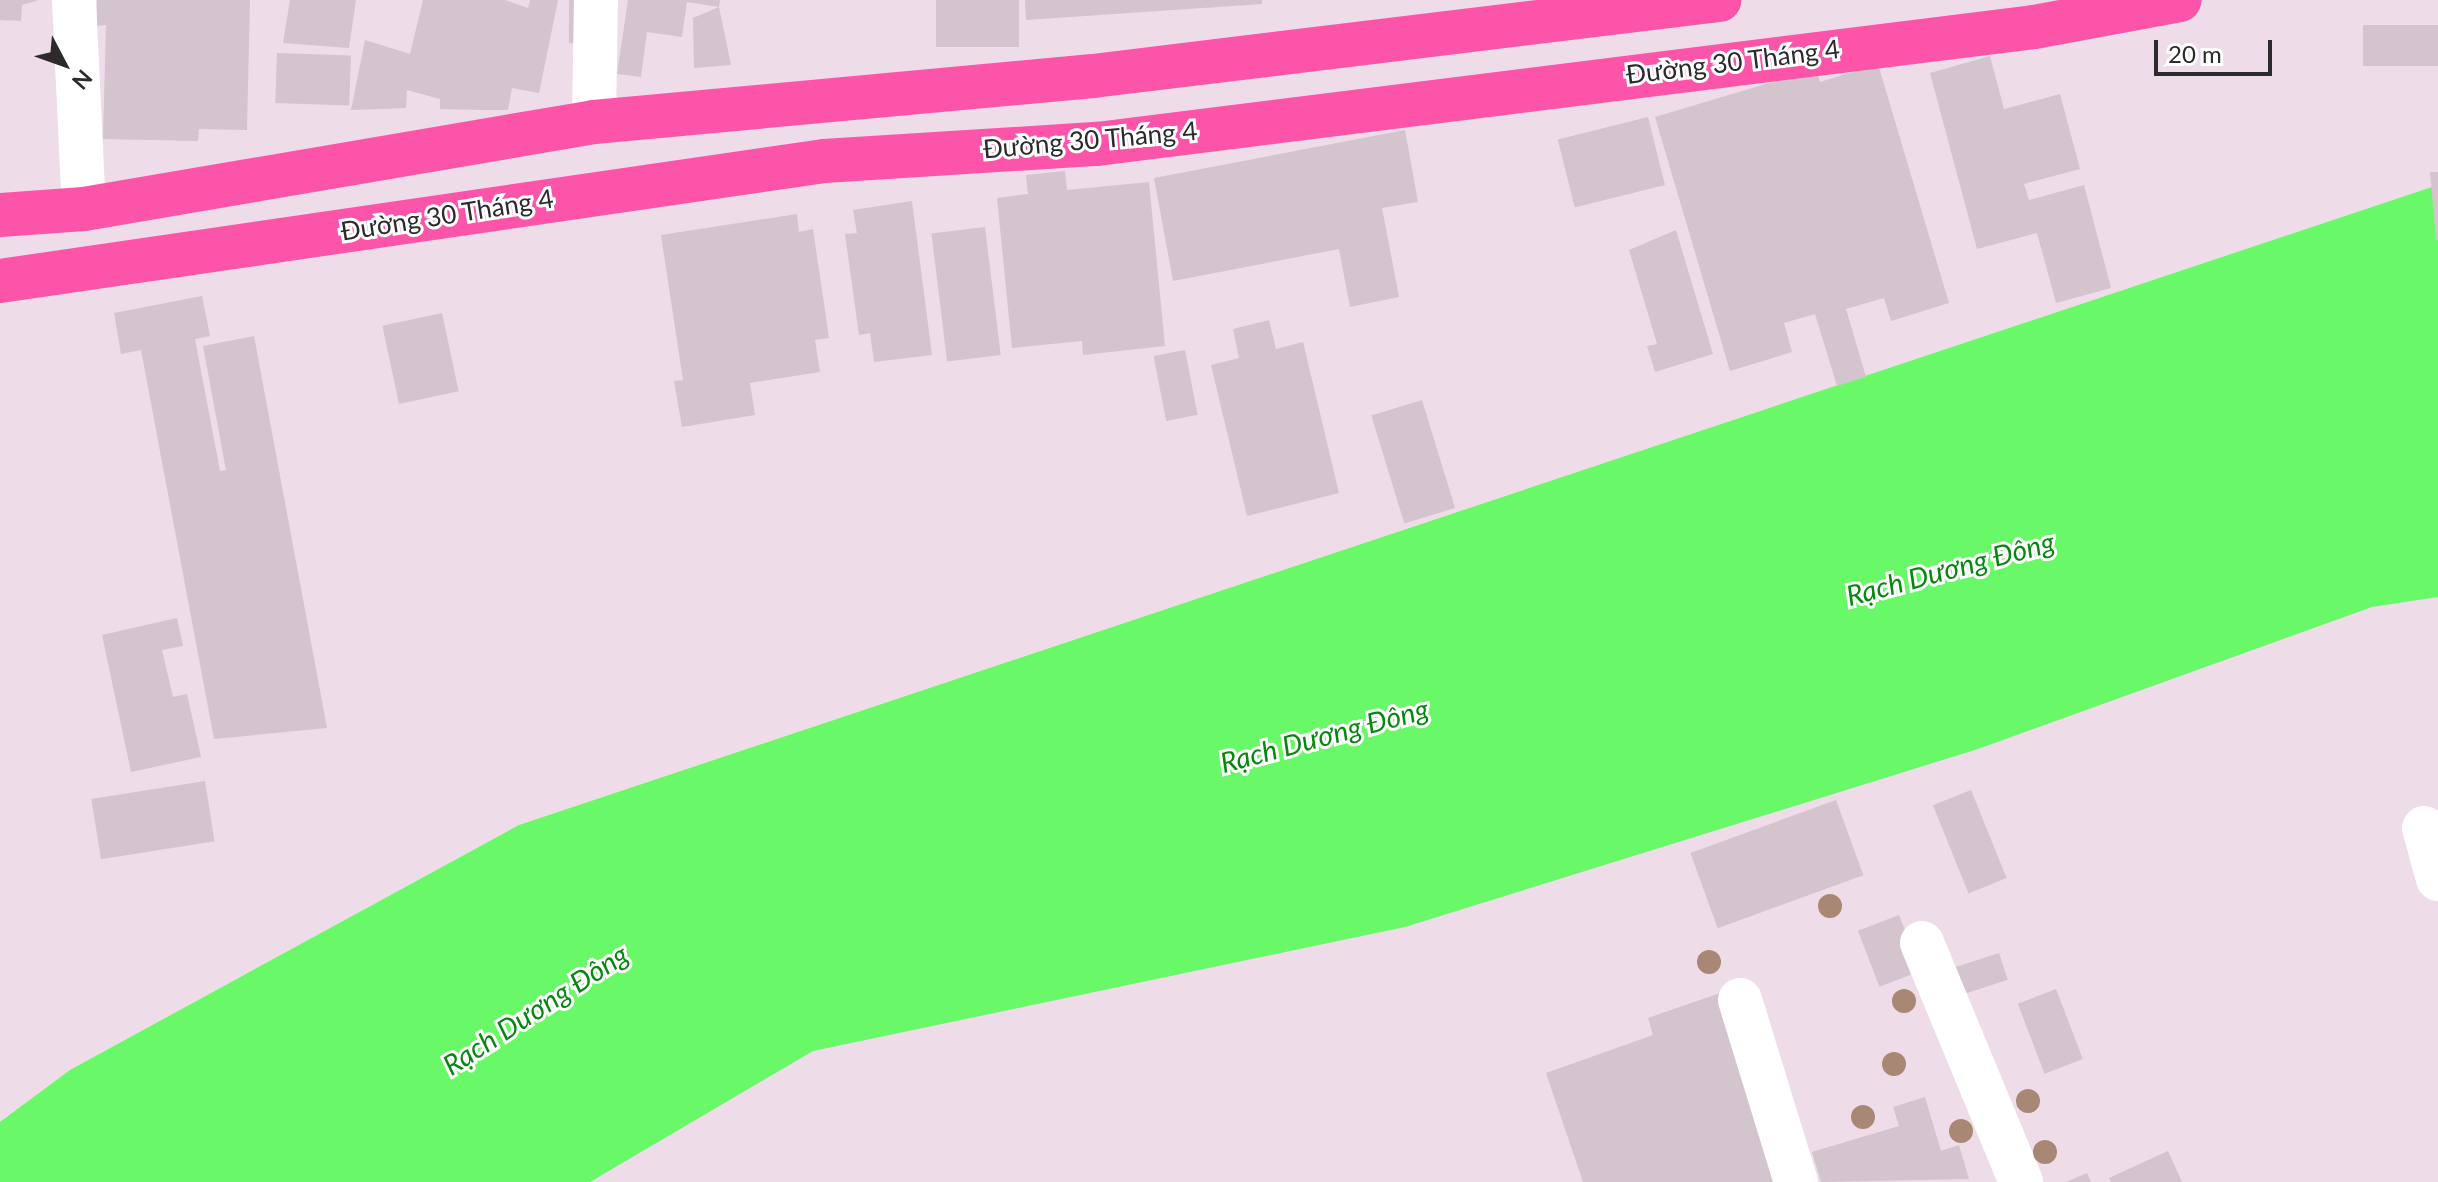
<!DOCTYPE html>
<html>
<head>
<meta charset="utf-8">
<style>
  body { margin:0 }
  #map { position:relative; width:2438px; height:1182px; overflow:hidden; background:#eedce9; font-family:Lato,sans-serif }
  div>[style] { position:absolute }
  .water>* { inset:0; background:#69f867 }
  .building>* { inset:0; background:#d3c4ce; transform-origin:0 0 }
  .minor>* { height:44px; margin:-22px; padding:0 22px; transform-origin:22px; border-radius:22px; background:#fff }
  .major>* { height:44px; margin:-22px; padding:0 22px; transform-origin:22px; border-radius:22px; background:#fb54a9 }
  .trees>* { width:24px; height:24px; margin:-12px; border-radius:50%; background:#a88874 }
  span { translate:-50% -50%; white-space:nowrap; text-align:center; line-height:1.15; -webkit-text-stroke:6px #fff; paint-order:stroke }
  .street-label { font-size:26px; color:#2b2b2b }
  .water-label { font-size:28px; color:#06880f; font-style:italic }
  .north { position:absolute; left:24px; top:24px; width:80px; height:80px; -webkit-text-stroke:6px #fff; paint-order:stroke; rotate:131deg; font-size:22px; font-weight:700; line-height:32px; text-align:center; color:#2b2b2b }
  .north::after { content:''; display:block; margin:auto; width:28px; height:36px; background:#2b2b2b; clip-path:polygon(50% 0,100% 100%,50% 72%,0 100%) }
  .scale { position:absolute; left:2154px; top:40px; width:118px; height:36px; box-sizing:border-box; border:4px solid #2b2b2b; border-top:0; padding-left:10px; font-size:24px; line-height:28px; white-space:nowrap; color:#2b2b2b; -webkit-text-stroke:6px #fff; paint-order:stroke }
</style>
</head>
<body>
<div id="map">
  <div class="water">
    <i style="clip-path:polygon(2438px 185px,2438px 597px,2372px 607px,1978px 749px,1405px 927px,813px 1051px,590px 1182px,0 1182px,0 1122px,70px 1070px,519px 825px)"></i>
  </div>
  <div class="building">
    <i style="clip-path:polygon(0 0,39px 0,22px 5px,21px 21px,0 20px)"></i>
    <i style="clip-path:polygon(97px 0,250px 0,247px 130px,199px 129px,198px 141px,103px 139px,106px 25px,96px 26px)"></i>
    <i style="clip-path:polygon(290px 0,356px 0,349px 48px,283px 43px)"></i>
    <i style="clip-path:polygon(423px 0,505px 0,528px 8px,530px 0,558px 0,539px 93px,512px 88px,508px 110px,484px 110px,440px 109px,440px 99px,407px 90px,406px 108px,351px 110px,365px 40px,410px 54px)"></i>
    <i style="left:569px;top:0;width:20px;height:43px"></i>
    <i style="clip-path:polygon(628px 0,720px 0,719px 7px,687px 2px,682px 37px,647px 32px,641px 77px,617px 74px)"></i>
    <i style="left:936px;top:0;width:83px;height:47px"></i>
    <i style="clip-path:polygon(1025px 0,1262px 0,1262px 4px,1026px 20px)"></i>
    <i style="clip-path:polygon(719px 7px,731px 65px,694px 68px,693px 18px)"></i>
    <i style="left:2438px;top:25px;width:41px;height:75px;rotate:90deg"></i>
    <i style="left:277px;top:53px;width:74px;height:50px;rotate:2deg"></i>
    <i style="clip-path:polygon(1990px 56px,2004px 109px,2060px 94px,2080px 169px,2024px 184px,2029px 200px,2084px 185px,2111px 288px,2056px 303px,2037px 233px,1977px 249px,1930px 73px)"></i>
    <i style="clip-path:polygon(1878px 64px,1949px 303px,1891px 321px,1884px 298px,1846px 309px,1866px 377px,1837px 386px,1815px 314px,1784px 323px,1792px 352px,1730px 371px,1655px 117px,1816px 69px,1820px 82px)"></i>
    <i style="left:1648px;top:117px;width:70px;height:93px;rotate:76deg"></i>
    <i style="clip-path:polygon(1405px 130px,1418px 202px,1382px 208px,1399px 297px,1350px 307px,1339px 249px,1173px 281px,1154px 178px)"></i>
    <i style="clip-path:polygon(1065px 171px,1067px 190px,1149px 182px,1165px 346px,1083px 355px,1082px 341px,1012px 348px,997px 198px,1028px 194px,1026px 175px)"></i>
    <i style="clip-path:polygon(2430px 172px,2438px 172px,2438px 240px,2436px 240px)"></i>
    <i style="clip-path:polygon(912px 201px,932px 355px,874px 362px,870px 333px,859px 335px,845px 234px,857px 233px,853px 210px)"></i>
    <i style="clip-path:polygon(797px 214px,799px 232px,813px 229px,829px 338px,815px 340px,820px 372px,750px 383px,755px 415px,682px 427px,674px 381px,683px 380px,661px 235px)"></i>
    <i style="left:985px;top:227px;width:129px;height:54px;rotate:83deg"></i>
    <i style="clip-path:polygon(1676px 230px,1713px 354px,1655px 372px,1647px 346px,1657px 344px,1629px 250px)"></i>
    <i style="clip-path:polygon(202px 296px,210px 336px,195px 339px,220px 471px,226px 470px,203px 346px,254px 336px,327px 728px,214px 739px,141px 350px,121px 354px,114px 313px)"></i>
    <i style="left:442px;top:313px;width:80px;height:61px;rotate:78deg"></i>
    <i style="clip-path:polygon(1269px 320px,1276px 349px,1303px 342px,1339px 493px,1247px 516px,1211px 365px,1239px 358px,1233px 329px)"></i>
    <i style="left:1185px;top:350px;width:66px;height:32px;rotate:79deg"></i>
    <i style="left:1422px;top:400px;width:113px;height:53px;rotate:73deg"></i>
    <i style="clip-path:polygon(177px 618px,183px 646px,162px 650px,173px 697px,187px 694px,201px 757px,131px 772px,102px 635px)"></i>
    <i style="left:205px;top:781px;width:61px;height:115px;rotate:81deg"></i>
    <i style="left:1971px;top:790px;width:95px;height:41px;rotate:68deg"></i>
    <i style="left:1836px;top:800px;width:80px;height:155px;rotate:70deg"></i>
    <i style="left:1899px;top:915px;width:60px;height:44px;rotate:69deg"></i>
    <i style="left:1999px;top:953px;width:28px;height:55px;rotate:72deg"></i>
    <i style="left:2056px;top:989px;width:75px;height:41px;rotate:69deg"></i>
    <i style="clip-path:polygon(1723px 992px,1789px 1182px,1583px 1182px,1546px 1073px,1653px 1035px,1648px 1018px)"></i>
    <i style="clip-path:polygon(1925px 1097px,1941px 1151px,1959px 1145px,1969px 1179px,1821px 1182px,1812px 1152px,1899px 1126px,1893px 1107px)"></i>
    <i style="clip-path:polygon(2168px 1151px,2182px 1182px,2111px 1182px,2109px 1178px)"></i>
    <i style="clip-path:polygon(2087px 1173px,2091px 1182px,2066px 1182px)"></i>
  </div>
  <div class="minor">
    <i style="left:74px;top:0;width:209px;rotate:87.3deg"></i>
    <i style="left:594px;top:122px;width:122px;rotate:-89.1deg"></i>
    <i style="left:2424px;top:828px;width:53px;rotate:74.6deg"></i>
    <i style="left:1922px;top:943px;width:259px;rotate:67.5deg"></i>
    <i style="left:1740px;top:1000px;width:190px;rotate:72.9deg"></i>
  </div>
  <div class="major">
    <i style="left:0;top:215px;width:84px;rotate:-4.1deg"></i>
    <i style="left:84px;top:209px;width:517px;rotate:-9.68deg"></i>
    <i style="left:594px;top:122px;width:501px;rotate:-5.27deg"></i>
    <i style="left:1093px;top:76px;width:631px;rotate:-6.92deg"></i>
    <i style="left:0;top:281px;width:833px;rotate:-8.29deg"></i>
    <i style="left:824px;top:161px;width:274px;rotate:-3.6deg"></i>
    <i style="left:1097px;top:144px;width:944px;rotate:-7.12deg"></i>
    <i style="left:2034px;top:27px;width:148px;rotate:-10.5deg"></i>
  </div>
  <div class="trees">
    <i style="left:1830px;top:906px"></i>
    <i style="left:1709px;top:962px"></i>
    <i style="left:1904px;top:1001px"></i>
    <i style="left:1894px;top:1064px"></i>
    <i style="left:2028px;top:1101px"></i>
    <i style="left:1863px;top:1117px"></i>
    <i style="left:1961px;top:1131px"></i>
    <i style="left:2045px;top:1152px"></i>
  </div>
  <div class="street-label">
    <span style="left:1733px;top:62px;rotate:-7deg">Đường 30 Tháng 4</span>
    <span style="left:1090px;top:140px;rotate:-5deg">Đường 30 Tháng 4</span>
    <span style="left:447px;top:215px;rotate:-9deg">Đường 30 Tháng 4</span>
  </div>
  <div class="water-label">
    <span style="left:1950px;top:568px;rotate:-15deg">Rạch Dương Đông</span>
    <span style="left:1324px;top:735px;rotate:-15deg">Rạch Dương Đông</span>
    <span style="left:535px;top:1009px;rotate:-33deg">Rạch Dương Đông</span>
  </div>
  <div class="north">N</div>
  <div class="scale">20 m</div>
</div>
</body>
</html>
